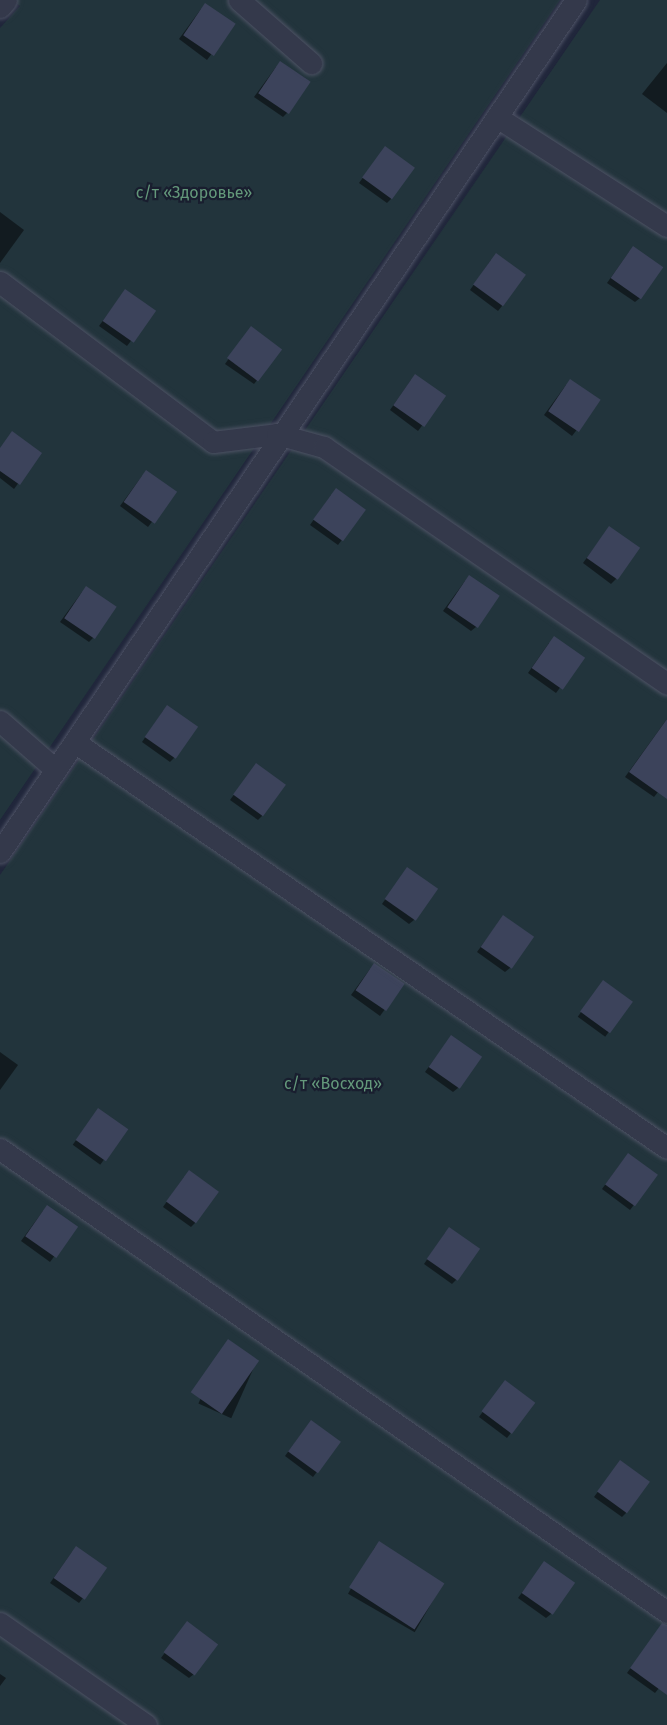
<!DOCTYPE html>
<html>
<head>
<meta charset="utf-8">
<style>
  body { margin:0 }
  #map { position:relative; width:667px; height:1725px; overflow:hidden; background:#20263b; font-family:"Fira Sans",sans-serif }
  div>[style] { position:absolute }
  .green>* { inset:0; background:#22343c }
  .shadow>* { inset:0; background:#0007; transform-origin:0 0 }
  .building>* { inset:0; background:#3c435b; transform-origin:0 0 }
  .roads { filter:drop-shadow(0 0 2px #4e5365) drop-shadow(0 0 2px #4e5365) }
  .service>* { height:21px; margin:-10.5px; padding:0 10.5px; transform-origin:10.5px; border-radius:10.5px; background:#34394b }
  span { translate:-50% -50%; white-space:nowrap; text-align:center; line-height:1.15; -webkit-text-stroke:4.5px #191e2f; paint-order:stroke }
  .park-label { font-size:16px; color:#64997b }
</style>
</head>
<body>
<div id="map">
  <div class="green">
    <i style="clip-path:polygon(12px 0,560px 0,0 820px,0 28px,20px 6px)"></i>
    <i style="clip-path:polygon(600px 0,667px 0,667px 1725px,0 1725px,0 875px)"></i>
  </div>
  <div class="shadow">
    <i style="clip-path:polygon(201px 9px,234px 24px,207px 60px,179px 39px)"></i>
    <i style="clip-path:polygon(667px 63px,667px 113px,642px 94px)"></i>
    <i style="clip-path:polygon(276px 67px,287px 113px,283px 117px,254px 97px)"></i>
    <i style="clip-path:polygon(381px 153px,391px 199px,387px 203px,359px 183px)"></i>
    <i style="clip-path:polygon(0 212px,24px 230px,0 263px)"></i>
    <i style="clip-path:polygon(629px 252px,640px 298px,635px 302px,607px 283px)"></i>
    <i style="clip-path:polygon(491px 260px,502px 306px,498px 311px,470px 290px)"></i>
    <i style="clip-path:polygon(121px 296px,154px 311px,127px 346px,99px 326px)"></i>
    <i style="clip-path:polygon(247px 333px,258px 379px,254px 384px,225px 364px)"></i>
    <i style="clip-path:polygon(411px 380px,444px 396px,418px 431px,390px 410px)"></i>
    <i style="clip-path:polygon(566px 385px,599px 401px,572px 436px,544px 415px)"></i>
    <i style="clip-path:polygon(0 449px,40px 454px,14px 489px,0 478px)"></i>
    <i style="clip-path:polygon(142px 476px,175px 492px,148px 527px,120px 506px)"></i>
    <i style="clip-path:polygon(331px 495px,364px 511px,338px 545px,310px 525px)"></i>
    <i style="clip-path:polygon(605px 533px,616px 579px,611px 584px,583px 563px)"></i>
    <i style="clip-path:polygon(465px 581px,476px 627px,471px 631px,443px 611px)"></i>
    <i style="clip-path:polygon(82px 592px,93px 638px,89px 642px,60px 622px)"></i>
    <i style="clip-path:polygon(549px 643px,582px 658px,556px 693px,528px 673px)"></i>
    <i style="clip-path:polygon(163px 711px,174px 758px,170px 762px,142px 742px)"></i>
    <i style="clip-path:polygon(667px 719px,667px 781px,654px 797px,625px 777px)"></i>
    <i style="clip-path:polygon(252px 770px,262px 816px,258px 820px,230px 800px)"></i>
    <i style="clip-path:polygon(403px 874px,414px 920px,409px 924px,382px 904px)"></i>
    <i style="clip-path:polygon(499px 922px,510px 968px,505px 972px,477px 952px)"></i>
    <i style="clip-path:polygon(370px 969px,403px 984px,380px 1016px,351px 995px)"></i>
    <i style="left:603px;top:982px;width:34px;height:43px;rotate:36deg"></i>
    <i style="clip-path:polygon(447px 1042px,458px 1088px,453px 1092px,425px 1072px)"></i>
    <i style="clip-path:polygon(0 1052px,18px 1065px,0 1090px)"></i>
    <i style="left:98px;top:1110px;width:34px;height:43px;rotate:36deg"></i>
    <i style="clip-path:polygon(624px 1159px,656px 1175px,630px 1210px,602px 1189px)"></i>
    <i style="clip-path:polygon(184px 1177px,195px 1223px,191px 1227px,163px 1207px)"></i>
    <i style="clip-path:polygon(43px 1211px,76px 1227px,50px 1262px,21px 1241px)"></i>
    <i style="clip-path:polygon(445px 1233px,456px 1280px,452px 1284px,424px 1264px)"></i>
    <i style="left:224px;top:1346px;width:36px;height:63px;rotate:24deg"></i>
    <i style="clip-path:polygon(501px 1387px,533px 1403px,507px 1438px,479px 1417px)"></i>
    <i style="clip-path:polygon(307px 1426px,339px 1442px,313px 1477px,285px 1456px)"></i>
    <i style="clip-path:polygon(616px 1467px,626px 1513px,622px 1517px,594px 1497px)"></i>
    <i style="left:375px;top:1547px;width:77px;height:54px;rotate:30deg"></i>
    <i style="clip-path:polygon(72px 1552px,83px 1598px,79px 1603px,50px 1583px)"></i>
    <i style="clip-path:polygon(540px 1568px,551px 1614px,546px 1618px,518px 1598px)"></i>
    <i style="clip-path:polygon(183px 1628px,194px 1674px,189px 1678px,161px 1658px)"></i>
    <i style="clip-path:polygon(649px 1643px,667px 1649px,667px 1678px,655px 1693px,627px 1673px)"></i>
    <i style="clip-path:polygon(0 1674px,6px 1678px,0 1686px)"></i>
  </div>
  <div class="building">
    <i style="left:205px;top:3px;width:37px;height:39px;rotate:34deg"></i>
    <i style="left:280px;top:61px;width:37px;height:39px;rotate:34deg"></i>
    <i style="left:385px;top:146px;width:37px;height:39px;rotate:36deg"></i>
    <i style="left:633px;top:246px;width:37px;height:39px;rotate:35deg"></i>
    <i style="left:496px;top:253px;width:37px;height:39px;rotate:36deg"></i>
    <i style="left:125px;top:289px;width:38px;height:39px;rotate:35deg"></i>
    <i style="left:251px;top:326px;width:39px;height:40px;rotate:37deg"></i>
    <i style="left:415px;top:374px;width:38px;height:38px;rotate:35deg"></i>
    <i style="left:570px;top:379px;width:37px;height:39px;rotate:34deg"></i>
    <i style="clip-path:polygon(12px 431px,42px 453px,20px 485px,0 471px,0 448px)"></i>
    <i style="left:146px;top:470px;width:38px;height:39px;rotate:35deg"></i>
    <i style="left:336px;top:488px;width:37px;height:39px;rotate:36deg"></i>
    <i style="left:609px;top:526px;width:38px;height:39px;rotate:35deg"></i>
    <i style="left:469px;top:575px;width:37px;height:39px;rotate:34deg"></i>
    <i style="left:86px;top:586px;width:37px;height:39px;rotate:34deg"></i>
    <i style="left:554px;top:636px;width:38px;height:39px;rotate:35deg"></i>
    <i style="left:167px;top:705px;width:38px;height:39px;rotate:35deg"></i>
    <i style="clip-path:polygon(667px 719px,667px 799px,629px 772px)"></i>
    <i style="left:256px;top:763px;width:37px;height:39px;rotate:36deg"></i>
    <i style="left:407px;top:867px;width:38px;height:39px;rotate:35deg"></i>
    <i style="left:503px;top:915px;width:38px;height:39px;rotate:35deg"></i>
    <i style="left:374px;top:963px;width:37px;height:33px;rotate:34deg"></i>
    <i style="left:603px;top:980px;width:37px;height:39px;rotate:36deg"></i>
    <i style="left:451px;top:1035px;width:38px;height:39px;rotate:35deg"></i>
    <i style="left:98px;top:1108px;width:37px;height:39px;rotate:35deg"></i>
    <i style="left:628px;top:1153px;width:37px;height:39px;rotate:36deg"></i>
    <i style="left:189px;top:1170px;width:37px;height:39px;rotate:36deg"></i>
    <i style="left:47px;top:1205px;width:38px;height:38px;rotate:35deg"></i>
    <i style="left:449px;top:1227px;width:38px;height:39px;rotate:35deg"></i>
    <i style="left:228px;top:1339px;width:38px;height:65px;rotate:35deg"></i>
    <i style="left:505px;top:1380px;width:38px;height:39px;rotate:37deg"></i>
    <i style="left:311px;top:1420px;width:37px;height:39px;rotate:36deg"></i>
    <i style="left:620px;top:1460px;width:37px;height:39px;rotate:36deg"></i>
    <i style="left:379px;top:1541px;width:78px;height:55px;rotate:33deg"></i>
    <i style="left:76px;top:1546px;width:38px;height:39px;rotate:35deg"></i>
    <i style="left:544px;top:1561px;width:38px;height:39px;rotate:35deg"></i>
    <i style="left:187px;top:1621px;width:39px;height:39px;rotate:37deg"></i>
    <i style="clip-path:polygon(662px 1623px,667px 1625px,667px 1695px,630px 1668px)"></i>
  </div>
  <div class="roads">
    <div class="service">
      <i style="left:239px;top:0;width:96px;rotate:41.2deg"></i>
      <i style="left:0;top:7px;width:9px;rotate:-49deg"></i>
      <i style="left:497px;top:117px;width:202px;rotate:32.7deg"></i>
      <i style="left:0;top:282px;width:266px;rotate:36.9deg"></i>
      <i style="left:213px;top:442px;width:64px;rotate:-7.1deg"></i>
      <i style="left:277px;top:434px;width:49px;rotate:15.5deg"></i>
      <i style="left:324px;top:447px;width:417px;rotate:34.6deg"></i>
      <i style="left:0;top:721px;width:74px;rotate:41.2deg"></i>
      <i style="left:76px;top:743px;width:716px;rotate:34.42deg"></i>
      <i style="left:0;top:852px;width:1028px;rotate:-55.94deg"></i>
      <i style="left:0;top:1149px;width:812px;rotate:34.77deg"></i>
      <i style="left:0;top:1623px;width:178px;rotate:34.9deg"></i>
    </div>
  </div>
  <div class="park-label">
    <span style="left:194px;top:193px">с/т «Здоровье»</span>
    <span style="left:333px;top:1084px">с/т «Восход»</span>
  </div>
</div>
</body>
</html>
